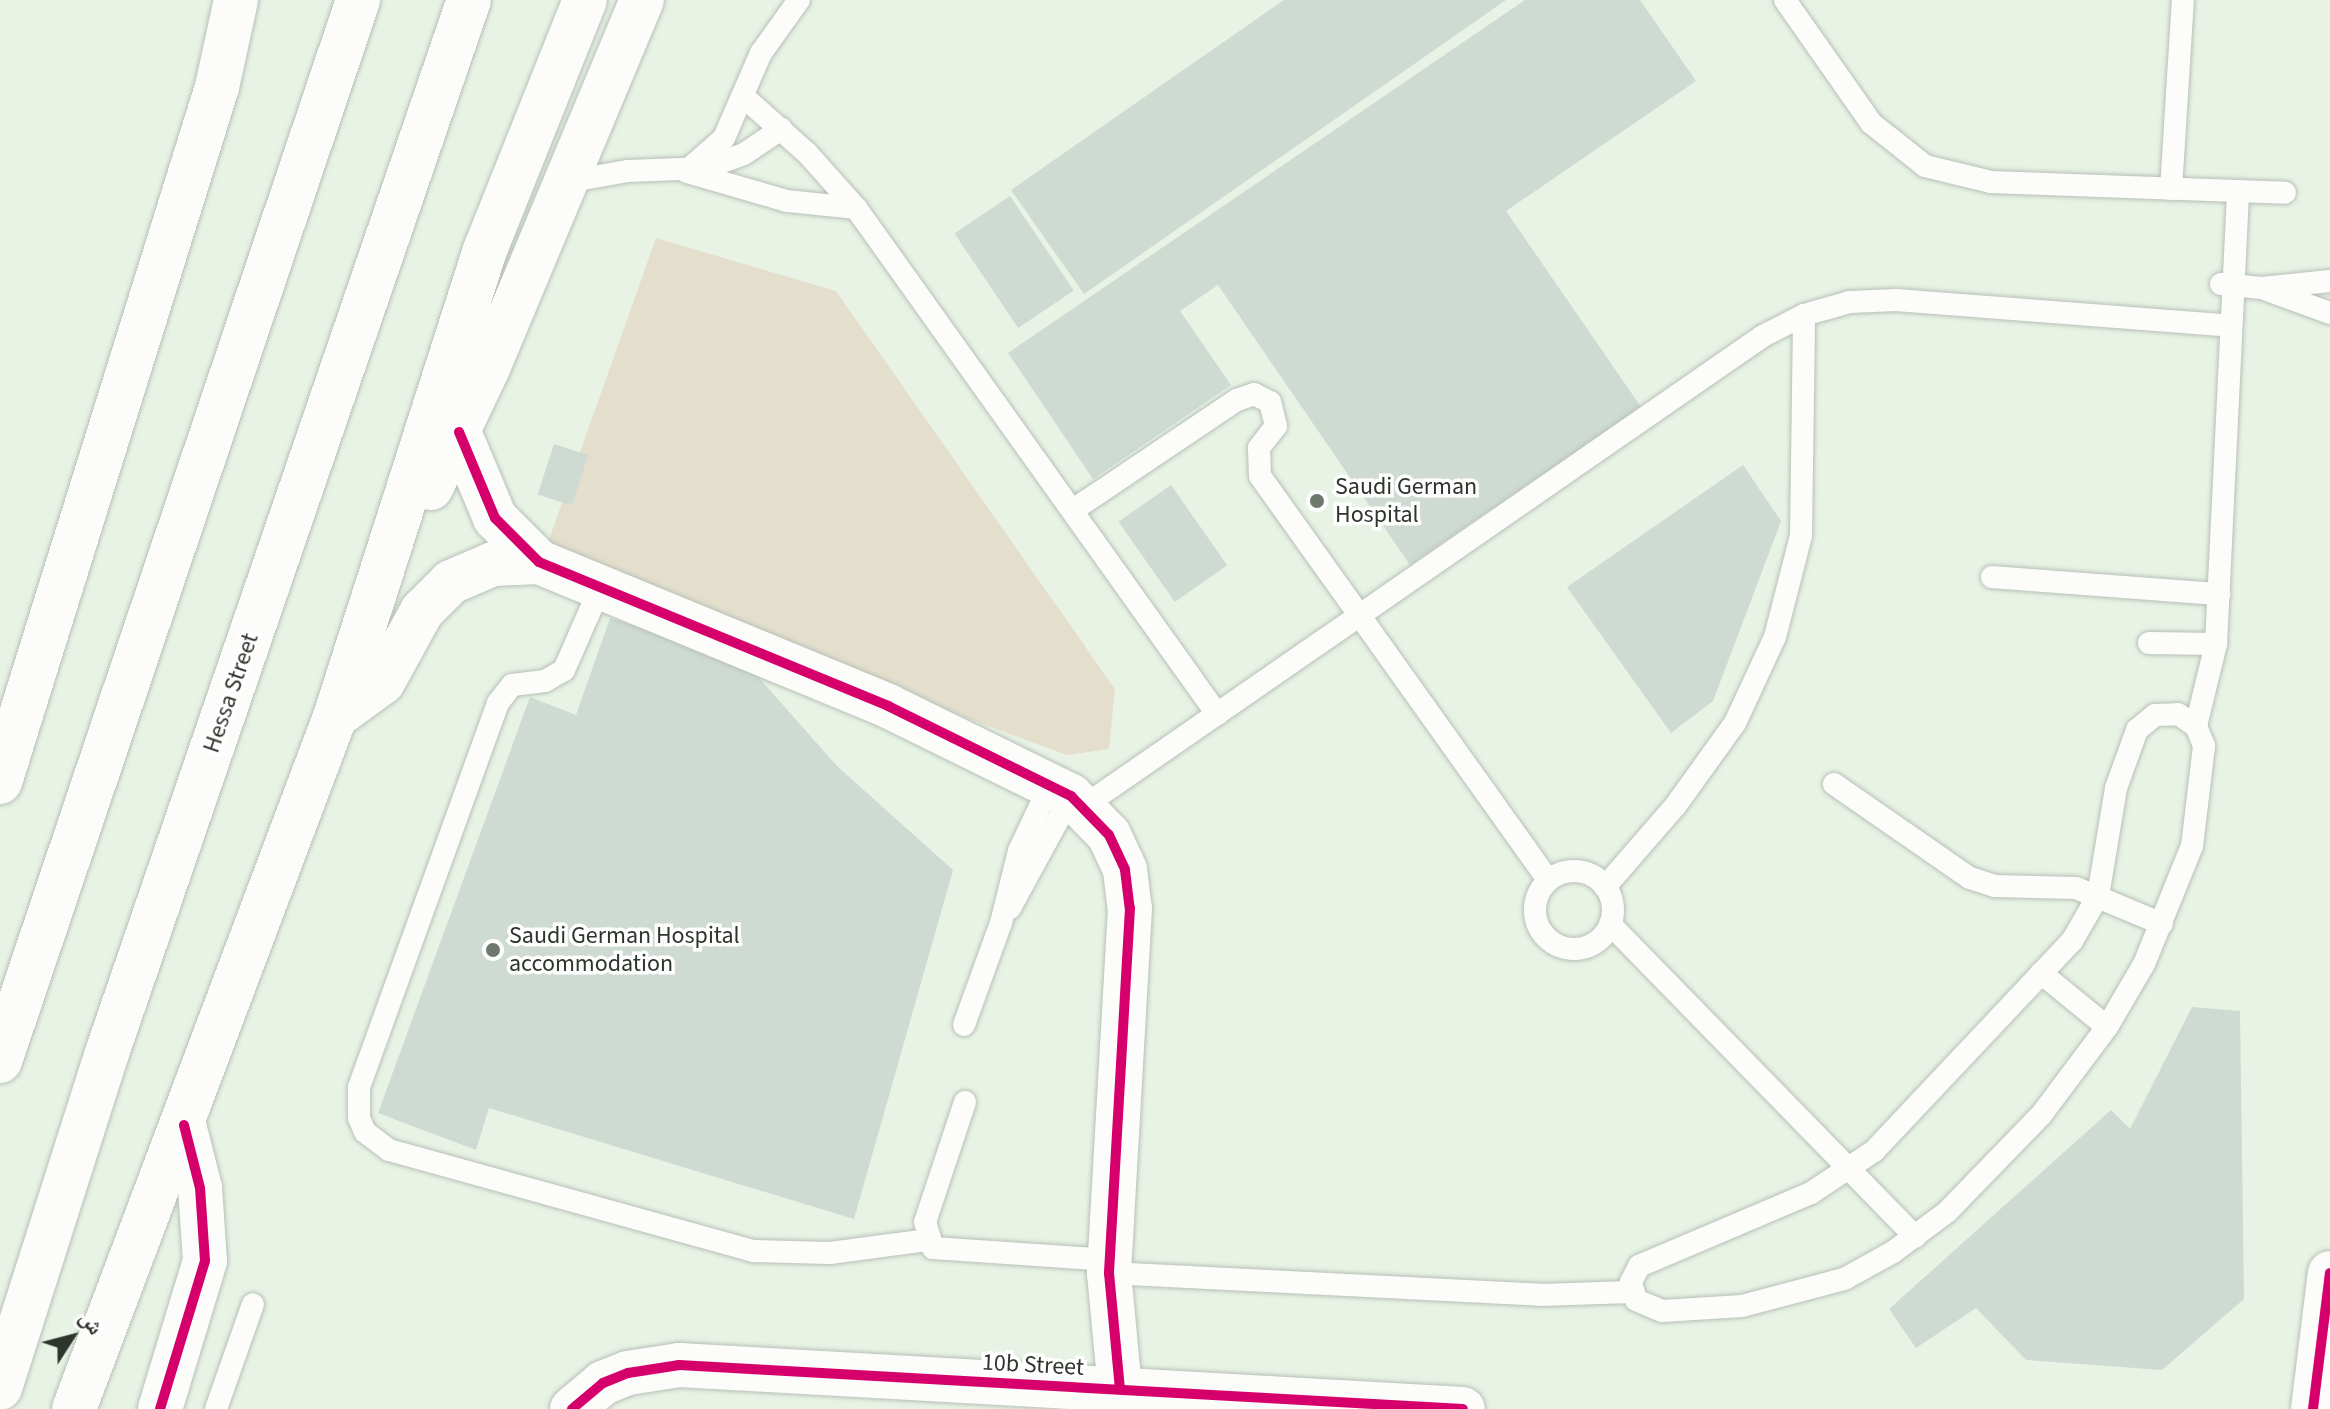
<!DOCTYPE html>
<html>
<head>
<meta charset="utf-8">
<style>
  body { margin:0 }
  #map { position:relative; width:2330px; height:1409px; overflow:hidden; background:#e8f3e6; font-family:"Source Sans 3","Noto Naskh Arabic",sans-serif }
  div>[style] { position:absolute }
  .green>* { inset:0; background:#e4dfcd }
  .building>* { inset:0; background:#cedad2; transform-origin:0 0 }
  .roads { filter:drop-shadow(0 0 2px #b8c0b6) drop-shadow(0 0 2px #b8c0b6) }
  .service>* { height:22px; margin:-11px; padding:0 11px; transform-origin:11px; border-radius:11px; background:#fcfdfb }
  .service>.ring { margin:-11px; padding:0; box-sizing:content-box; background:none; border:22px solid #fcfdfb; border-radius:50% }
  .minor>* { height:44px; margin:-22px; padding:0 22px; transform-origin:22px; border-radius:22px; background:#fcfdfb }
  .secondary>* { height:44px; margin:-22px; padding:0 22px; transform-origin:22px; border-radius:22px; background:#fcfdfb }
  .primary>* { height:44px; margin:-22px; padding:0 22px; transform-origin:22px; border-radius:22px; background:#fcfdfb }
  .cycleway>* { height:10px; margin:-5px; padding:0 5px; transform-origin:5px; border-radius:5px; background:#d6006c }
  .dots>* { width:22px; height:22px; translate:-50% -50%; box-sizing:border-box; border:4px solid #fefefe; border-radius:50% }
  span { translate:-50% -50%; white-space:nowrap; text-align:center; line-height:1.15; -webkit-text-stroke:7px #fefefe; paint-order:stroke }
  .poi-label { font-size:24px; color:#2e352c }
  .left { translate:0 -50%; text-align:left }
  .street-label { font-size:24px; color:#2e352c }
  .north { position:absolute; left:32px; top:1297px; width:80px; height:80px; -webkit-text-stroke:6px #fefefe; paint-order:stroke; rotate:54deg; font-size:22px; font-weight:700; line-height:32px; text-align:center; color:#2e352c }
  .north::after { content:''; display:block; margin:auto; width:28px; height:36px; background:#2e352c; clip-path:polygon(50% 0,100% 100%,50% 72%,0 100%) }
</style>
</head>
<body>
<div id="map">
  <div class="green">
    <i style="clip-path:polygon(656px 238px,836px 291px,1115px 689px,1109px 749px,1067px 755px,541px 562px)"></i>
  </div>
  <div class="building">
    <i style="clip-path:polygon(1284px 0,1506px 0,1084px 294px,1011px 190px)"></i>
    <i style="clip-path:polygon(1525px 0,1640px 0,1696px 81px,1506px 211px,1641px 407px,1410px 565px,1218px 285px,1180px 311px,1231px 385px,1093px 479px,1008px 353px)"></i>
    <i style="left:1010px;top:196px;width:114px;height:67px;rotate:56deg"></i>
    <i style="left:554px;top:444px;width:36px;height:53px;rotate:18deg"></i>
    <i style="clip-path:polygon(1743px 465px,1781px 521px,1713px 701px,1671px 733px,1567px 587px)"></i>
    <i style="left:1171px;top:485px;width:98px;height:64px;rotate:55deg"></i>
    <i style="clip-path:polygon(610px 618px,744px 661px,837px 766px,953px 870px,854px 1219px,489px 1108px,476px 1150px,378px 1113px,530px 697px,576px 715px)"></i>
    <i style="clip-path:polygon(2192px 1007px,2240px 1011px,2244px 1299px,2162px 1370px,2026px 1360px,1976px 1308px,1916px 1348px,1889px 1309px,2111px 1110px,2130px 1129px)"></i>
  </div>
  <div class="roads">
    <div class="service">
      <i style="left:1785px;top:0;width:150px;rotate:55deg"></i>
      <i style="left:1871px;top:123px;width:69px;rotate:38.5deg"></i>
      <i style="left:1925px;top:166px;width:68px;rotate:13.6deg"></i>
      <i style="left:1991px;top:182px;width:294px;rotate:2.1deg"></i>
      <i style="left:745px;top:98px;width:83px;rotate:41.6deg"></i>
      <i style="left:807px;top:153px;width:74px;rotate:48.3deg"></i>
      <i style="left:856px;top:208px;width:622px;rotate:54.49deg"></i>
      <i style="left:690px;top:168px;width:45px;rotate:-41.4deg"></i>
      <i style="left:724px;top:138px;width:93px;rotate:-66.5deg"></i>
      <i style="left:761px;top:53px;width:65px;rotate:-54.4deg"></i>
      <i style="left:687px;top:172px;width:104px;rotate:16.2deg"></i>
      <i style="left:787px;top:201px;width:69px;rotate:5.8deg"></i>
      <i style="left:566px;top:182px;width:63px;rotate:-10.1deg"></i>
      <i style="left:628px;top:171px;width:78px;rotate:-2.2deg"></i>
      <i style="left:706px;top:168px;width:40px;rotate:-20.2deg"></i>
      <i style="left:744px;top:154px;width:45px;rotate:-34deg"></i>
      <i style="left:2171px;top:189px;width:189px;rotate:-86.4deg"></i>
      <i style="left:2221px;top:284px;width:41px;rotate:5.6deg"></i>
      <i style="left:2262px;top:288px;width:68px;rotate:-5.9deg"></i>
      <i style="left:2267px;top:290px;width:67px;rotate:20.1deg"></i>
      <i style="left:1073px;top:510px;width:197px;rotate:-33.9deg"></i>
      <i style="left:1237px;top:400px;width:18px;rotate:-19deg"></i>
      <i style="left:1254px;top:394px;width:18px;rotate:27deg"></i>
      <i style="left:1270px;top:402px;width:25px;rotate:76deg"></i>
      <i style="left:1276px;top:426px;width:28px;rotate:128deg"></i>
      <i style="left:1259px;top:448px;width:28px;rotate:88deg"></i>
      <i style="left:1260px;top:476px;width:496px;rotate:54.5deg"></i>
      <i style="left:1992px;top:577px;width:228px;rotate:4.3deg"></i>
      <i style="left:600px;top:588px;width:90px;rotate:113.7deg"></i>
      <i style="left:564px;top:670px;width:22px;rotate:150deg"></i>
      <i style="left:545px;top:681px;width:33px;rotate:173deg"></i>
      <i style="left:512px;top:685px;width:23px;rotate:128deg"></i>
      <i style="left:498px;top:703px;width:408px;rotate:109.9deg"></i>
      <i style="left:359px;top:1087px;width:31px;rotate:90deg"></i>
      <i style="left:359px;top:1118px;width:15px;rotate:67deg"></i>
      <i style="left:365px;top:1132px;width:30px;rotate:37deg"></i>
      <i style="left:389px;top:1150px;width:378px;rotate:15.5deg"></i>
      <i style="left:753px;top:1251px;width:77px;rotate:1.5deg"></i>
      <i style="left:830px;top:1253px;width:98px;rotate:-7.6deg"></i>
      <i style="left:2149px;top:643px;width:67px;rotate:0.9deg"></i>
      <i style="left:2178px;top:714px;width:22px;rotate:34deg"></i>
      <i style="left:2196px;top:726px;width:22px;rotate:68deg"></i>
      <i style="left:2204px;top:746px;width:101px;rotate:96.8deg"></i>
      <i style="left:2192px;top:846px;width:127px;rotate:112.1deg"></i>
      <i style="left:2144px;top:964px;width:73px;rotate:120.4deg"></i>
      <i style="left:2107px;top:1027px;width:109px;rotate:126.8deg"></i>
      <i style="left:2042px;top:1114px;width:136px;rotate:134.1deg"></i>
      <i style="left:1947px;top:1212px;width:67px;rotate:143.5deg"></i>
      <i style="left:1893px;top:1252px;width:56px;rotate:151.1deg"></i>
      <i style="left:1844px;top:1279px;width:106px;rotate:165.2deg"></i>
      <i style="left:1742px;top:1306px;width:80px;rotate:176.4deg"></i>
      <i style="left:1662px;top:1311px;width:28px;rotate:-157deg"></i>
      <i style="left:1636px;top:1300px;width:19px;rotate:-106deg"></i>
      <i style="left:1631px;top:1282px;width:18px;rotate:-63deg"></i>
      <i style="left:1639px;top:1266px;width:187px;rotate:-23deg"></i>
      <i style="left:1811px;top:1193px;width:76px;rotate:-33.7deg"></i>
      <i style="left:1874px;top:1151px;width:289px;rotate:-46.7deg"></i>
      <i style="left:2072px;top:941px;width:52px;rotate:-60deg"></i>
      <i style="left:2098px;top:896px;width:109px;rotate:-80.5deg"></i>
      <i style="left:2116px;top:788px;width:62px;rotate:-70.1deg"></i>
      <i style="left:2137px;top:730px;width:23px;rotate:-40deg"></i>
      <i style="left:2155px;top:715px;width:23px;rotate:-2deg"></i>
      <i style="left:2196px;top:726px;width:84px;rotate:-76.3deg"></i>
      <i style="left:2216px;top:644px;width:453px;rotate:-87.2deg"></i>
      <i style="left:1834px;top:784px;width:165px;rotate:34.7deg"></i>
      <i style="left:1970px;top:878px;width:26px;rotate:18deg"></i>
      <i style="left:1995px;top:886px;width:81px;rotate:1.4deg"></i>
      <i style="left:2076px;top:888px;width:93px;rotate:22.7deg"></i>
      <i style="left:1084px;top:806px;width:826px;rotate:-34.69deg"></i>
      <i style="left:1763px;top:336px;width:46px;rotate:-27.1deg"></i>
      <i style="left:1804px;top:315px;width:48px;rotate:-15.8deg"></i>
      <i style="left:1850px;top:302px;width:46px;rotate:-2.5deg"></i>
      <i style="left:1896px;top:300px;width:336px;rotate:4.4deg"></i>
      <i class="ring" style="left:1535px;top:871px;width:56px;height:56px"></i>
      <i style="left:1605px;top:887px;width:108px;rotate:-49.1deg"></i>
      <i style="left:1676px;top:805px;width:101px;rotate:-54.3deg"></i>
      <i style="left:1735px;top:723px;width:95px;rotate:-65.1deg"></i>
      <i style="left:1775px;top:637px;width:104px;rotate:-75.6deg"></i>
      <i style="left:1801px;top:536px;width:221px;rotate:-89.2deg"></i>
      <i style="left:1010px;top:908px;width:128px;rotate:-61.4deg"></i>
      <i style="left:1610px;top:924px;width:437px;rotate:45.7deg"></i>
      <i style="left:2041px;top:973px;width:85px;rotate:39.3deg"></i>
      <i style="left:964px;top:1025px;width:109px;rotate:-70.1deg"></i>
      <i style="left:1001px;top:923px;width:74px;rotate:-76deg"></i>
      <i style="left:1019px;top:851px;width:73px;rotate:-64.8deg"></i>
      <i style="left:965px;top:1102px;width:126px;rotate:108.4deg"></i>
      <i style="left:925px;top:1222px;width:27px;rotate:73deg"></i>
      <i style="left:933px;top:1248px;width:177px;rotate:3.9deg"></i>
      <i style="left:1109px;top:1273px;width:432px;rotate:2.9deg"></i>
      <i style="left:1540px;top:1295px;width:92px;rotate:-1.9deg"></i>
      <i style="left:216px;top:1409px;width:111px;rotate:-70.6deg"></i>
    </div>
    <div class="minor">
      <i style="left:459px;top:432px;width:93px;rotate:67.3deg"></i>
      <i style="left:495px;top:518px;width:62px;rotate:45deg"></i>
      <i style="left:539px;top:562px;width:378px;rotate:22.4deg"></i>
      <i style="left:888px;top:706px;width:204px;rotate:26.2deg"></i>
      <i style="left:1071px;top:796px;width:54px;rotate:45.7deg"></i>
      <i style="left:1109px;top:835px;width:38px;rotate:65deg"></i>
      <i style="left:1125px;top:870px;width:38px;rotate:83deg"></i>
      <i style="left:1130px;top:908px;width:366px;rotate:93.3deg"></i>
      <i style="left:1109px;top:1273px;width:117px;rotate:84.6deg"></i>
      <i style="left:335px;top:717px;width:59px;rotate:-36.1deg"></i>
      <i style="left:383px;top:682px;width:81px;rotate:-61.2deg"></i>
      <i style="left:422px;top:611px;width:41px;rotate:-45deg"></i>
      <i style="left:451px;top:582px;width:46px;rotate:-23.2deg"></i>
      <i style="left:493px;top:564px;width:46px;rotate:-2.5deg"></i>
      <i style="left:160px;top:1409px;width:155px;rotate:-73.1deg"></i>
      <i style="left:205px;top:1261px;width:73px;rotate:-93.9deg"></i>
      <i style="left:200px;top:1188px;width:65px;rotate:-104.3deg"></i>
      <i style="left:572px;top:1409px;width:40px;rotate:-40deg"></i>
      <i style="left:603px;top:1383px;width:27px;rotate:-22deg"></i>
      <i style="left:628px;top:1373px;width:52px;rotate:-8.9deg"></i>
      <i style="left:679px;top:1365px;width:785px;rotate:3.21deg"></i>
      <i style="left:2313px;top:1409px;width:137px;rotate:-82.9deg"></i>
    </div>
    <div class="secondary">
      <i style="left:431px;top:488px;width:133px;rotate:-64.6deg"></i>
      <i style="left:488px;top:368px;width:399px;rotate:-67.3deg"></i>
      <i style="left:0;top:782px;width:728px;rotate:-72.66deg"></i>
      <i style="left:217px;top:87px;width:89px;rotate:-77.7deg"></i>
      <i style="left:74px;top:1409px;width:740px;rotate:-69.34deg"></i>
      <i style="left:335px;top:717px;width:490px;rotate:-72.2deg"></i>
      <i style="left:485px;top:250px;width:269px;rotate:-68.2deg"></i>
    </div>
    <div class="primary">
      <i style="left:0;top:1061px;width:1120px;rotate:-71.35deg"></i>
      <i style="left:0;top:1388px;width:352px;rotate:-72.3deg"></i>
      <i style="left:107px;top:1053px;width:1113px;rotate:-71.03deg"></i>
    </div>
  </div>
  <div class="cycleway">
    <i style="left:459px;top:432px;width:93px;rotate:67.3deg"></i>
    <i style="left:495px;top:518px;width:62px;rotate:45deg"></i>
    <i style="left:539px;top:562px;width:378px;rotate:22.4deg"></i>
    <i style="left:888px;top:706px;width:204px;rotate:26.2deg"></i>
    <i style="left:1071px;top:796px;width:54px;rotate:45.7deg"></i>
    <i style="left:1109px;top:835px;width:38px;rotate:65deg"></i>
    <i style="left:1125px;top:870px;width:38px;rotate:83deg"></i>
    <i style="left:1130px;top:908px;width:366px;rotate:93.3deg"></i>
    <i style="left:1109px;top:1273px;width:117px;rotate:84.6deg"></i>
    <i style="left:160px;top:1409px;width:155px;rotate:-73.1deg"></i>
    <i style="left:205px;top:1261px;width:73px;rotate:-93.9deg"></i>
    <i style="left:200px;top:1188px;width:65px;rotate:-104.3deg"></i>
    <i style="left:572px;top:1409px;width:40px;rotate:-40deg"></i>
    <i style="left:603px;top:1383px;width:27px;rotate:-22deg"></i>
    <i style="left:628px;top:1373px;width:52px;rotate:-8.9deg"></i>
    <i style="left:679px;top:1365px;width:785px;rotate:3.21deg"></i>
    <i style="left:2313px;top:1409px;width:137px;rotate:-82.9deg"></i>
  </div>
  <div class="dots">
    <i style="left:1317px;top:501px;background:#6f786d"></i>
    <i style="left:493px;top:950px;background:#6f786d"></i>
  </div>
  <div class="poi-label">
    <span class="left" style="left:1335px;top:501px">Saudi German<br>Hospital</span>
    <span class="left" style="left:509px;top:950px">Saudi German Hospital<br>accommodation</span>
  </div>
  <div class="street-label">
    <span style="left:231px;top:693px;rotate:-71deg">Hessa Street</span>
    <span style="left:1033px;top:1365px;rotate:3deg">10b Street</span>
  </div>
  <div class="north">ش</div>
</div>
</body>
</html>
